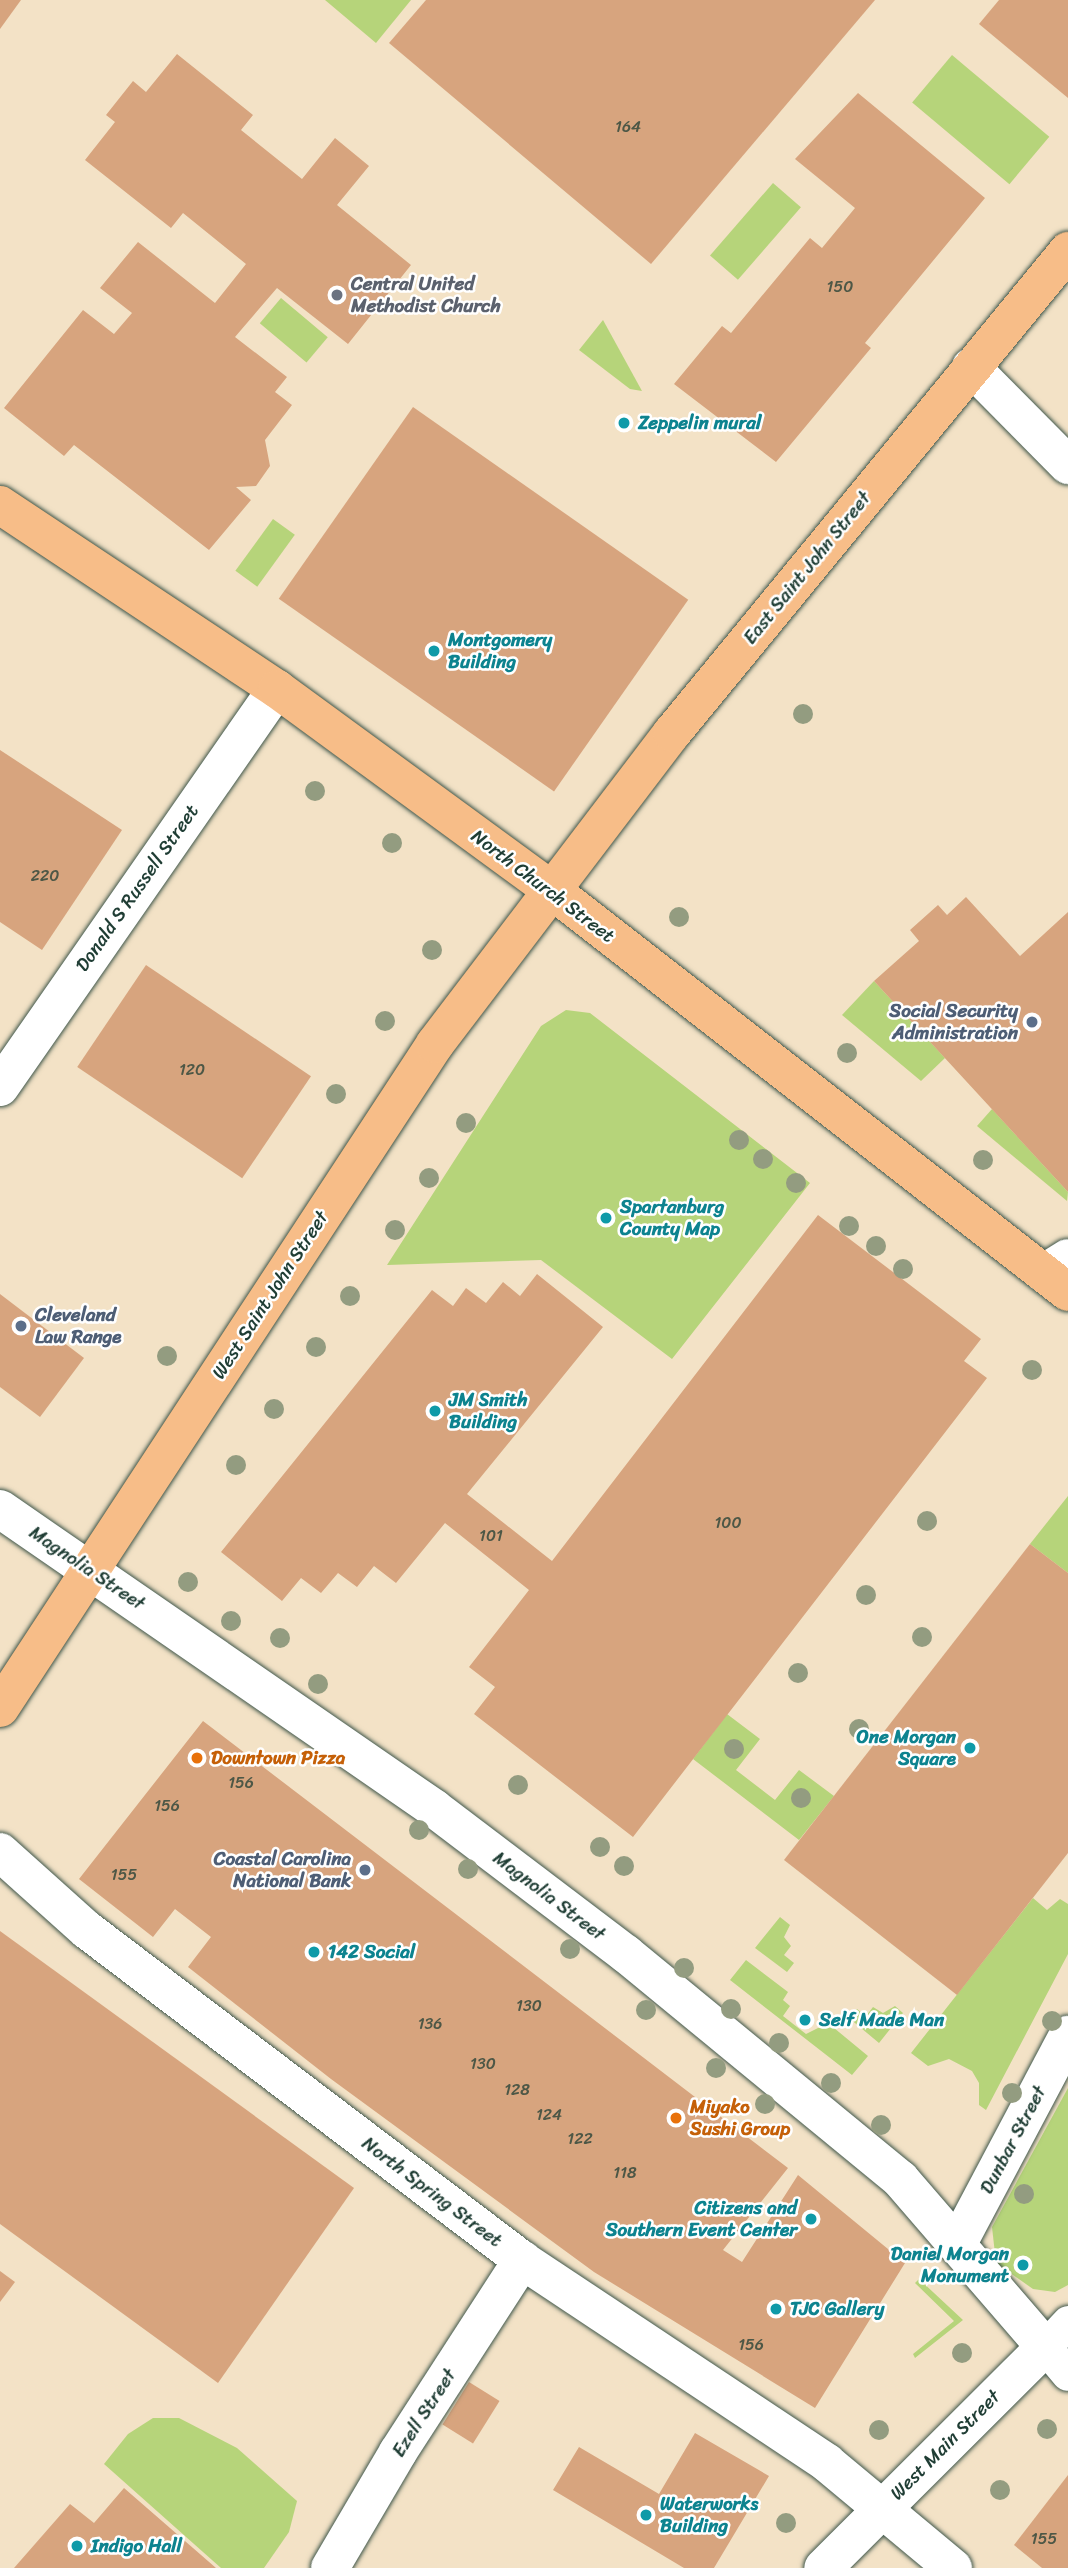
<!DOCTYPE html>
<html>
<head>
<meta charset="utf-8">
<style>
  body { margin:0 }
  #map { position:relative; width:1068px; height:2568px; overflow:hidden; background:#f3e2c6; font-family:Sriracha,sans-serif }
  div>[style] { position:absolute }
  .green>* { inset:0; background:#b6d47a; transform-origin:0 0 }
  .building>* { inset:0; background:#d7a47e; transform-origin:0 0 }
  .roads { filter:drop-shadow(0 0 2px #3f564a) drop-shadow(0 0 2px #3f564a) }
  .pedestrian>* { height:33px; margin:-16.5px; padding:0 16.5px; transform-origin:16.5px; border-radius:16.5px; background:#fff }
  .minor>* { height:38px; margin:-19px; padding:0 19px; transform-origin:19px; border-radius:19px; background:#fff }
  .tertiary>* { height:38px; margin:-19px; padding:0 19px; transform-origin:19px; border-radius:19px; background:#fff }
  .primary>* { height:38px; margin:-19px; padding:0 19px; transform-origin:19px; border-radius:19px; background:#f7bd88 }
  .trees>* { width:20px; height:20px; margin:-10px; border-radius:50%; background:#939c80 }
  .dots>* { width:19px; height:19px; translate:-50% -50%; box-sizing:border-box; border:4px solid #fff; border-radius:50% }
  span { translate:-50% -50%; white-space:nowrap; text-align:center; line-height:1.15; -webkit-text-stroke:5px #fff; paint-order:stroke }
  .number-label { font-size:16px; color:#4d5746 }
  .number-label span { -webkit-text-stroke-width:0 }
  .worship-label { font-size:19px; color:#5b616d; font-weight:700 }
  .left { translate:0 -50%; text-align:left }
  .culture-label { font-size:19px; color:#0d838f; font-weight:700 }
  .right { translate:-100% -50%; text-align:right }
  .street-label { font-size:19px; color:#1f3d34 }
  .service-label { font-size:19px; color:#4e5e75; font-weight:700 }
  .food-label { font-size:19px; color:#c56008; font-weight:700 }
</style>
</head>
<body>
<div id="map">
  <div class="green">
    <i style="clip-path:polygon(325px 0,411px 0,376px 43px)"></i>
    <i style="left:952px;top:55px;width:127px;height:62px;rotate:40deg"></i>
    <i style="left:773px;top:183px;width:37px;height:96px;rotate:41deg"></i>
    <i style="left:281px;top:298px;width:61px;height:33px;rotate:40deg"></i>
    <i style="clip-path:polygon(603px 320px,642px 391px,630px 389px,579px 350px)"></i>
    <i style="left:273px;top:519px;width:27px;height:64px;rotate:36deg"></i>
    <i style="clip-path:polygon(874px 981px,945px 1058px,921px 1081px,842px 1015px)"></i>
    <i style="clip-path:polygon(566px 1010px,590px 1013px,810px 1183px,672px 1359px,541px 1260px,387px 1265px,541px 1026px)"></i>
    <i style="clip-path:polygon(992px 1109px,1068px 1192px,1067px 1201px,977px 1126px)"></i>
    <i style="clip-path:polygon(1068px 1496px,1068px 1573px,1030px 1544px)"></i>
    <i style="clip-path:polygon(727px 1714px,760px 1739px,736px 1770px,775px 1800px,799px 1770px,834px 1796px,799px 1840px,693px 1759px)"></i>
    <i style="clip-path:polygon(1033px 1898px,1047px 1910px,1060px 1899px,1068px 1904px,1068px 1954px,986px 2110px,979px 2105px,979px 2083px,972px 2071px,949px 2059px,928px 2066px,911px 2053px)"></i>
    <i style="clip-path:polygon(780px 1917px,790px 1925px,784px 1937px,791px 1946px,784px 1955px,794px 1963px,787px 1972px,755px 1948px)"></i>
    <i style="clip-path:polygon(746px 1960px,788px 1992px,783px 2000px,790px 2006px,783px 2016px,806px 2034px,828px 2023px,868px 2056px,852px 2075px,730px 1980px)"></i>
    <i style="clip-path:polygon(895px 2006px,903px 2013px,879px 2043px,849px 2018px,857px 2009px,866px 2016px,873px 2007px,883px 2013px)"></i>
    <i style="clip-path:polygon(1068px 2088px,1068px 2285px,1055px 2292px,1033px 2289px,996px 2263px,992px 2227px)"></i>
    <i style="clip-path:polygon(919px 2279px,963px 2320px,915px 2358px,913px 2354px,954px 2321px,915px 2283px)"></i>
    <i style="clip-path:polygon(153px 2418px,179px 2418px,237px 2448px,297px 2501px,289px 2532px,264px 2568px,221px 2568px,104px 2464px,128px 2434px)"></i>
  </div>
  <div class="building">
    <i style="clip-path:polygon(0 0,21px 0,0 29px)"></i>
    <i style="clip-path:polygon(426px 0,875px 0,651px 264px,389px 43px)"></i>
    <i style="clip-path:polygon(999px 0,1068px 0,1068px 98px,979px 24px)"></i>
    <i style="clip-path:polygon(177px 54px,253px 115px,241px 130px,302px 179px,335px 138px,369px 166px,337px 205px,411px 265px,348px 344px,277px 288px,235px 337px,287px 377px,275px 392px,292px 405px,265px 440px,270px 466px,256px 486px,236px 487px,251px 500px,209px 550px,74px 445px,64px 456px,4px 408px,83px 310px,114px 334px,132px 313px,100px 288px,138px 242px,215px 303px,246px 264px,183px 213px,171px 228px,85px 160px,115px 122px,106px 115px,133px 81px,146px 92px)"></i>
    <i style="clip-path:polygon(858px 93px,985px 198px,865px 343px,871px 348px,776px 462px,674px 384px,722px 326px,731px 333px,810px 238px,822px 248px,855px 208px,795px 159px)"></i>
    <i style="left:413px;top:407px;width:336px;height:234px;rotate:35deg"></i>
    <i style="clip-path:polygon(0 750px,122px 830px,42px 950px,0 922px)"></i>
    <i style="clip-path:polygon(966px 897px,1020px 956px,1068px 912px,1068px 1192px,874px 981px,919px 941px,910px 930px,938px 905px,947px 915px)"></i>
    <i style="left:146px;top:965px;width:199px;height:123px;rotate:34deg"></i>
    <i style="clip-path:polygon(818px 1215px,981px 1339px,964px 1361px,987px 1378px,633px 1837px,474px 1714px,495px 1687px,469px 1667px,529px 1590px,445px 1523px,396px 1583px,374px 1566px,357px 1587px,338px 1573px,321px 1593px,301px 1578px,282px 1601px,221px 1552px,432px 1290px,453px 1306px,466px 1288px,486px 1303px,503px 1282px,520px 1296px,537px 1274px,603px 1327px,467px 1494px,552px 1561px)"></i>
    <i style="clip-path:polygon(0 1294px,84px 1358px,40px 1417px,0 1387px)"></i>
    <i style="clip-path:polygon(1030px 1544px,1068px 1573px,1068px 1853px,957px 1995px,784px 1860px)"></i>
    <i style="clip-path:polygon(203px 1721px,788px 2168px,723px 2250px,742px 2262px,798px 2175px,905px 2263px,815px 2408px,594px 2272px,331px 2079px,188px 1967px,211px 1937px,175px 1909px,153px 1937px,79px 1879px)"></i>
    <i style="clip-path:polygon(0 1931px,354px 2188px,218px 2383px,0 2224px)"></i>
    <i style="clip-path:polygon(0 2271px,15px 2282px,0 2302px)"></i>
    <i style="left:469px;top:2382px;width:36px;height:50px;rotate:32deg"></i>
    <i style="clip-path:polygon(695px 2433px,769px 2476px,714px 2568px,684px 2568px,553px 2490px,579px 2447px,659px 2494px)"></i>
    <i style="clip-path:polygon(1068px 2475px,1068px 2568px,1042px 2568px,1014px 2545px)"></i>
    <i style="clip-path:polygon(124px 2488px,216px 2568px,14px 2568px,70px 2504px,94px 2523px)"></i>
  </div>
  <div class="roads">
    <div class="pedestrian">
      <i style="left:1068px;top:2322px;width:34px;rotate:133deg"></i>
      <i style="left:1045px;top:2347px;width:35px;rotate:50deg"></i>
    </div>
    <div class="minor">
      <i style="left:971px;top:367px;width:138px;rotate:45.3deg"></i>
      <i style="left:0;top:1087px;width:485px;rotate:-55.2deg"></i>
      <i style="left:1044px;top:1273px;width:28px;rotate:-32deg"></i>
      <i style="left:0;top:1852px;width:117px;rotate:41.9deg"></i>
      <i style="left:87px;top:1930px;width:546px;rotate:37.18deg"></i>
      <i style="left:522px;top:2260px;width:366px;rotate:33.6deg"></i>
      <i style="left:827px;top:2463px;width:164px;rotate:39.8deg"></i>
      <i style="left:957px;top:2245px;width:238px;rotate:-62.1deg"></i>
      <i style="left:330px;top:2568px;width:134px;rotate:-59.6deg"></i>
      <i style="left:398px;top:2452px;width:229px;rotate:-57.1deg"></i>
    </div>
    <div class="tertiary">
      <i style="left:0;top:1509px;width:528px;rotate:34.59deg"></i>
      <i style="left:435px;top:1809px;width:240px;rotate:37.2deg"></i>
      <i style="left:626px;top:1954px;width:355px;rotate:39.4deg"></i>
      <i style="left:900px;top:2179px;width:222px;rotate:49.2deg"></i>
      <i style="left:1045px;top:2347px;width:313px;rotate:135.1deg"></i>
    </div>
    <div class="primary">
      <i style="left:0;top:505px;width:333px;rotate:33.6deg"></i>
      <i style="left:277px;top:689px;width:343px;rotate:36.2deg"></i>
      <i style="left:554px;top:892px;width:651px;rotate:37.89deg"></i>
      <i style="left:0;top:1708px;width:794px;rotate:-56.77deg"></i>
      <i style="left:435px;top:1044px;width:391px;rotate:-52.7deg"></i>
      <i style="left:672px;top:733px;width:624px;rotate:-50.59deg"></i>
    </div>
  </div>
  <div class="trees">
    <i style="left:803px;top:714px"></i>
    <i style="left:315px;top:791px"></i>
    <i style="left:392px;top:843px"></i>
    <i style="left:679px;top:917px"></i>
    <i style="left:432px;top:950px"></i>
    <i style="left:385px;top:1021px"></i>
    <i style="left:847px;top:1053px"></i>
    <i style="left:336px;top:1094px"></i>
    <i style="left:466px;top:1123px"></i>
    <i style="left:739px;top:1140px"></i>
    <i style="left:763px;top:1159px"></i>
    <i style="left:983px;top:1160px"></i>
    <i style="left:429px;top:1178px"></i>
    <i style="left:796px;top:1183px"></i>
    <i style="left:849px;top:1226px"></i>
    <i style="left:395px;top:1230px"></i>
    <i style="left:876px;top:1246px"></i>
    <i style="left:903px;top:1269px"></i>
    <i style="left:350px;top:1296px"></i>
    <i style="left:316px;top:1347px"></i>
    <i style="left:167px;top:1356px"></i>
    <i style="left:1032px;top:1370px"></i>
    <i style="left:274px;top:1409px"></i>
    <i style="left:236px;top:1465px"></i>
    <i style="left:927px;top:1521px"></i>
    <i style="left:188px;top:1582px"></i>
    <i style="left:866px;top:1595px"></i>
    <i style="left:231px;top:1621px"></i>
    <i style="left:922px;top:1637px"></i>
    <i style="left:280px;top:1638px"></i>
    <i style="left:798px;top:1673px"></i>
    <i style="left:318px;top:1684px"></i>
    <i style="left:859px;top:1729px"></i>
    <i style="left:734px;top:1749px"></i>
    <i style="left:518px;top:1785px"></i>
    <i style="left:801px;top:1798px"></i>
    <i style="left:419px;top:1830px"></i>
    <i style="left:600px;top:1847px"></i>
    <i style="left:624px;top:1866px"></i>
    <i style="left:468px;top:1869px"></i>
    <i style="left:570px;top:1949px"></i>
    <i style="left:684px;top:1968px"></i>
    <i style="left:731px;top:2009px"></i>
    <i style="left:646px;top:2010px"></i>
    <i style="left:1052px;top:2021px"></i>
    <i style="left:779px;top:2043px"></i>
    <i style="left:716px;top:2068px"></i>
    <i style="left:831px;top:2083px"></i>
    <i style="left:1012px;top:2093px"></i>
    <i style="left:765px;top:2104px"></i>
    <i style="left:881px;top:2125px"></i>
    <i style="left:1024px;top:2194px"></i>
    <i style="left:962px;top:2353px"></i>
    <i style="left:1047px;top:2429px"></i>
    <i style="left:879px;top:2430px"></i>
    <i style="left:1000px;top:2490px"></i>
    <i style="left:786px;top:2523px"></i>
  </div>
  <div class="dots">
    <i style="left:337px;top:295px;background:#6b7280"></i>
    <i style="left:624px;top:423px;background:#0f9aa8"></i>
    <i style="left:434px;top:651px;background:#0f9aa8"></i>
    <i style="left:1032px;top:1022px;background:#5c6f8a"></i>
    <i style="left:606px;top:1218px;background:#0f9aa8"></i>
    <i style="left:21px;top:1326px;background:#5c6f8a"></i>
    <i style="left:435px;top:1411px;background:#0f9aa8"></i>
    <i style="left:970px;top:1748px;background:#0f9aa8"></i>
    <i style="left:197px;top:1758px;background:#e8710a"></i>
    <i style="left:365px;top:1870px;background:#5c6f8a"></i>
    <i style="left:314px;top:1952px;background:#0f9aa8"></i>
    <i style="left:805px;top:2020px;background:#0f9aa8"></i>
    <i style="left:676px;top:2118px;background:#e8710a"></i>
    <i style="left:811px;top:2219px;background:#0f9aa8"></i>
    <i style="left:1023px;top:2265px;background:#0f9aa8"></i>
    <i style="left:776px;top:2309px;background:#0f9aa8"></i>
    <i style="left:646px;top:2515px;background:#0f9aa8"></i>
    <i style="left:77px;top:2546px;background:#0f9aa8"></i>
  </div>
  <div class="number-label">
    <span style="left:628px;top:127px">164</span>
    <span style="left:840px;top:287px">150</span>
    <span style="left:45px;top:876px">220</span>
    <span style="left:192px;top:1070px">120</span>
    <span style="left:728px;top:1523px">100</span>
    <span style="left:491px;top:1536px">101</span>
    <span style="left:241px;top:1783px">156</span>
    <span style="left:167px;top:1806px">156</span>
    <span style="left:124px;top:1875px">155</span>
    <span style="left:529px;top:2006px">130</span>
    <span style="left:430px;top:2024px">136</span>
    <span style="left:483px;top:2064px">130</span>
    <span style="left:517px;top:2090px">128</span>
    <span style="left:549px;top:2115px">124</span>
    <span style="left:580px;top:2139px">122</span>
    <span style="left:625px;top:2173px">118</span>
    <span style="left:751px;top:2345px">156</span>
    <span style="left:1044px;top:2539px">155</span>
  </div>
  <div class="worship-label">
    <span class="left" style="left:351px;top:295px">Central United<br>Methodist Church</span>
  </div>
  <div class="culture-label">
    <span class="left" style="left:638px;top:423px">Zeppelin mural</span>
    <span class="left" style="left:448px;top:651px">Montgomery<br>Building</span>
    <span class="left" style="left:620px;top:1218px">Spartanburg<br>County Map</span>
    <span class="left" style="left:449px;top:1411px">JM Smith<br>Building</span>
    <span class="right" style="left:956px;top:1748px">One Morgan<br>Square</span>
    <span class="left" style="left:328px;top:1952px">142 Social</span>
    <span class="left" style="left:819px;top:2020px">Self Made Man</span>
    <span class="right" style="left:797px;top:2219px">Citizens and<br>Southern Event Center</span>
    <span class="right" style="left:1009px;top:2265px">Daniel Morgan<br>Monument</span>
    <span class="left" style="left:790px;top:2309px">TJC Gallery</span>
    <span class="left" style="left:660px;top:2515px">Waterworks<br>Building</span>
    <span class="left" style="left:91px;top:2546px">Indigo Hall</span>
  </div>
  <div class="street-label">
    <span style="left:807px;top:568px;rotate:-51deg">East Saint John Street</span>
    <span style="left:543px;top:886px;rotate:37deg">North Church Street</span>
    <span style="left:137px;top:888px;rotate:-55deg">Donald S Russell Street</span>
    <span style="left:270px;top:1295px;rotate:-57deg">West Saint John Street</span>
    <span style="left:87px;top:1568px;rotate:34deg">Magnolia Street</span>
    <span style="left:549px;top:1896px;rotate:37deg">Magnolia Street</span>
    <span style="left:1013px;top:2140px;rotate:-62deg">Dunbar Street</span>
    <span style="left:432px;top:2192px;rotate:37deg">North Spring Street</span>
    <span style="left:424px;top:2413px;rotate:-57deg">Ezell Street</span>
    <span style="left:945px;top:2445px;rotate:-45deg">West Main Street</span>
  </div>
  <div class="service-label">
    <span class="right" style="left:1018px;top:1022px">Social Security<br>Administration</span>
    <span class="left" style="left:35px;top:1326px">Cleveland<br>Law Range</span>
    <span class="right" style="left:351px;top:1870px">Coastal Carolina<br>National Bank</span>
  </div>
  <div class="food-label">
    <span class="left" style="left:211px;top:1758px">Downtown Pizza</span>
    <span class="left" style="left:690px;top:2118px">Miyako<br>Sushi Group</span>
  </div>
</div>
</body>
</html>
